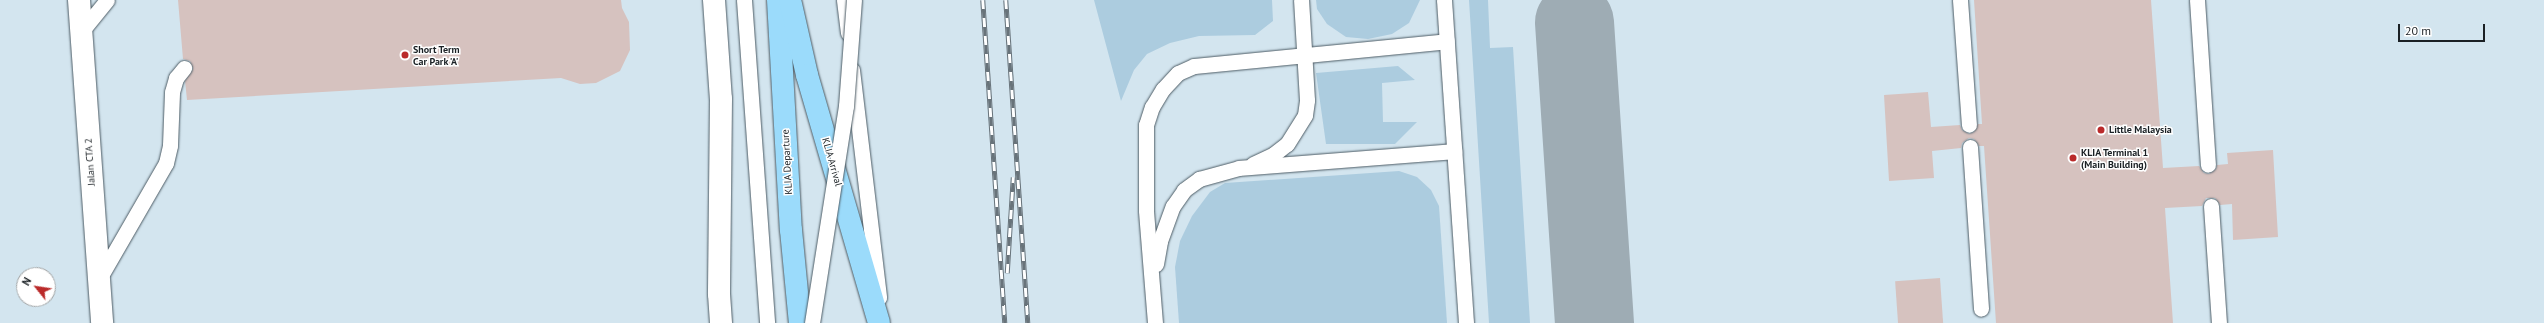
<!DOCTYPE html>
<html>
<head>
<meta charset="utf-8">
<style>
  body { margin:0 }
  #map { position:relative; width:2544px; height:323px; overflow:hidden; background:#d3e5ef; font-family:"PT Sans",sans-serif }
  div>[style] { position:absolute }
  .green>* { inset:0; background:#acccdf }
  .taxiway>* { height:79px; margin:-39.5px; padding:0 39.5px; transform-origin:39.5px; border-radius:39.5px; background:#9eacb4 }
  .building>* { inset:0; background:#d6c2bf; transform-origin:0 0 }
  .roads { filter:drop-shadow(0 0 1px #4d5c65) drop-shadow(0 0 1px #4d5c65) }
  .lane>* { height:15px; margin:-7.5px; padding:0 7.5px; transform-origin:7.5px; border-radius:7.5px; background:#fff }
  .street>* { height:22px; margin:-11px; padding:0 11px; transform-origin:11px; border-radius:11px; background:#fff }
  .primary>* { height:22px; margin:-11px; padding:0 11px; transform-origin:11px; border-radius:11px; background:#9bdbfb }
  .rail>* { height:4.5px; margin-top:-2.25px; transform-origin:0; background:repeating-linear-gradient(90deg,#fff 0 9px,#68737a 0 18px); box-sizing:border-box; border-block:1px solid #68737a }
  .bridges { filter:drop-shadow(0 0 1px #4d5c65) drop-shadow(0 0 1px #4d5c65) }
  .lane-bridge>* { height:15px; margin:-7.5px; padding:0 7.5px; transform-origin:7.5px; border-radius:7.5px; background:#fff }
  .dots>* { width:11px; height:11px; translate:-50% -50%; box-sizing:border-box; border:2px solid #fff; border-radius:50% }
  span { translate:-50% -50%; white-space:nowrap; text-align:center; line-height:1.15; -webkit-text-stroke:3px #fff; paint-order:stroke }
  .poi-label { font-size:10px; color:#1a2024; font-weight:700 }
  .left { translate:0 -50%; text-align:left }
  .street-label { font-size:10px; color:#1a2024 }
  .north { position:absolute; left:16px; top:267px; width:40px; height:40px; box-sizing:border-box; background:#fff; border:1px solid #a3a6a7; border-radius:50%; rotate:300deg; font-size:11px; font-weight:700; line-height:16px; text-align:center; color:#1a2024 }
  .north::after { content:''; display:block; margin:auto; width:14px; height:18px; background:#ba2a2a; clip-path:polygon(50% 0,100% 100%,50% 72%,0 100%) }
  .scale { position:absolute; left:2398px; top:24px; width:87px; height:18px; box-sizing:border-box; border:2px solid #1a2024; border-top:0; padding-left:5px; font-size:12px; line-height:14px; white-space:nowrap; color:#1a2024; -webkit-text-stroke:3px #fff; paint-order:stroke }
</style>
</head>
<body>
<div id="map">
  <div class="green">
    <i style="clip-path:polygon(1094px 0,1272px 0,1273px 21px,1255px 35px,1199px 36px,1170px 43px,1147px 54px,1134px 70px,1121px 101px)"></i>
    <i style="clip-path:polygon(1316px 0,1420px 0,1409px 23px,1392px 34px,1368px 39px,1346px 37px,1327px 24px,1317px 9px)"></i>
    <i style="clip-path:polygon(1469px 0,1488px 0,1490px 48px,1513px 47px,1530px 323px,1489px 323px)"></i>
    <i style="clip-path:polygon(1398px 66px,1415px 80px,1382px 83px,1383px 122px,1417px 122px,1395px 144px,1326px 144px,1316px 73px)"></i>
    <i style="clip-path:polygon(1399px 171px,1417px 177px,1431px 190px,1439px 206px,1447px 323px,1179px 323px,1175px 267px,1180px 241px,1192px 216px,1210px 192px,1225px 183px)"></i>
  </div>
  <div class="taxiway">
    <i style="left:1574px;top:22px;width:302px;rotate:86.2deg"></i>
  </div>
  <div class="building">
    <i style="clip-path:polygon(178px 0,621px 0,622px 8px,629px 22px,630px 50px,620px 71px,596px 83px,580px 84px,561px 78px,187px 100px,185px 81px,193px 69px,190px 61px,183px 59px)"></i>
    <i style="clip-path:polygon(1974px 0,2151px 0,2163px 168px,2199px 166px,2204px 173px,2209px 174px,2216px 169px,2217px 165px,2228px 164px,2227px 153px,2273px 150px,2278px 237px,2233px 240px,2232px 204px,2220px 205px,2215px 198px,2206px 198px,2202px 206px,2165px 208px,2173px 323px,1996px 323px,1984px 146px,1979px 146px,1974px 139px,1969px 138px,1962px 143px,1961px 148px,1932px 151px,1934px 178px,1889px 181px,1884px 95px,1928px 92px,1931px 127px,1960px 125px,1962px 130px,1969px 134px,1974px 132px,1978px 124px,1982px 124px)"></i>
    <i style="left:1940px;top:278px;width:45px;height:45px;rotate:86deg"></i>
  </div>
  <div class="roads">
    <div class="lane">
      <i style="left:744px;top:0;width:324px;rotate:85.9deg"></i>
      <i style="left:844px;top:0;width:33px;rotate:83deg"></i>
      <i style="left:1444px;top:0;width:324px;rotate:86.1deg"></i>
      <i style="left:1960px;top:0;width:125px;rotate:85.9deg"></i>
      <i style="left:2197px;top:0;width:165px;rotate:86.2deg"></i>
      <i style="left:81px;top:32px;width:41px;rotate:-50.9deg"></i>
      <i style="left:852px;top:70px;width:229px;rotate:83.2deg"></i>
      <i style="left:1970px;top:147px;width:162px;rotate:86.1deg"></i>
      <i style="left:1253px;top:164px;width:23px;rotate:-25deg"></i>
      <i style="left:1274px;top:154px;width:16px;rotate:-38deg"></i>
      <i style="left:1287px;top:144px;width:34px;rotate:-58deg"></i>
      <i style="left:1305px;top:115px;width:15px;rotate:-82deg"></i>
      <i style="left:1307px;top:100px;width:100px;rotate:-93.4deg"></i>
      <i style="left:2211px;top:206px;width:117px;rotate:86.1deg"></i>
      <i style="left:1156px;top:264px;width:23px;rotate:-80deg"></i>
      <i style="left:1160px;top:241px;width:37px;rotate:-70deg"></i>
      <i style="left:1173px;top:206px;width:19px;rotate:-55deg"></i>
      <i style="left:1184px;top:190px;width:19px;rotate:-36deg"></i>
      <i style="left:1199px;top:179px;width:41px;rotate:-15.4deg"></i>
      <i style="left:1239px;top:168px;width:216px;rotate:-4.5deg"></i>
      <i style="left:99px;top:279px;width:134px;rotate:-60deg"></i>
      <i style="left:166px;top:163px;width:18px;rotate:-77deg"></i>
      <i style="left:170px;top:145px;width:53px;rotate:-87.8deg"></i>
      <i style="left:172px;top:92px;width:15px;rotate:-74deg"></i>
      <i style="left:176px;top:78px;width:13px;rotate:-51deg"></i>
      <i style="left:1155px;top:323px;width:113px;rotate:-94.6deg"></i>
      <i style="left:1146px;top:210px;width:85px;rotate:-90deg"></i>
      <i style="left:1146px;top:125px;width:19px;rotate:-72deg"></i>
      <i style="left:1152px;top:107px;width:21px;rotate:-59deg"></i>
      <i style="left:1163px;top:89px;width:22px;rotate:-47deg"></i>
      <i style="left:1178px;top:73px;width:17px;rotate:-24deg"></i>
      <i style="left:1194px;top:66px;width:254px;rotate:-5.6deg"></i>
    </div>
    <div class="street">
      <i style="left:79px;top:0;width:324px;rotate:85.9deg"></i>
      <i style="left:714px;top:0;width:99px;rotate:86deg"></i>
      <i style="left:721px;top:99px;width:195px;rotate:90.6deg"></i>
      <i style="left:719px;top:294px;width:29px;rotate:86deg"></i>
    </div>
    <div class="primary">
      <i style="left:778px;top:0;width:230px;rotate:86.8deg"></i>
      <i style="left:791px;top:230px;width:93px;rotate:84.5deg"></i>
      <i style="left:790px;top:0;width:77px;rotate:77.2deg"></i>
      <i style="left:807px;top:75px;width:258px;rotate:73.8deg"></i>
    </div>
  </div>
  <div class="rail">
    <i style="left:983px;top:0;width:324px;rotate:86.1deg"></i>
    <i style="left:1006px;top:0;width:324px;rotate:86.1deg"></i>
    <i style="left:1007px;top:273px;width:96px;rotate:-86.4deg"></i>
  </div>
  <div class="bridges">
    <div class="lane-bridge">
      <i style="left:812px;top:323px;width:220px;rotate:-81.1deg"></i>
      <i style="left:846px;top:106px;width:106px;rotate:-85.7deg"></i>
    </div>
  </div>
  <div class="dots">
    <i style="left:405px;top:55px;background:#ba2a2a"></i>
    <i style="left:2101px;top:130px;background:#ba2a2a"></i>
    <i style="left:2073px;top:158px;background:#ba2a2a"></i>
  </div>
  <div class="poi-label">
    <span class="left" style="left:413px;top:55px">Short Term<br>Car Park 'A'</span>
    <span class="left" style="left:2109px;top:130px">Little Malaysia</span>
    <span class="left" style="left:2081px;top:158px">KLIA Terminal 1<br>(Main Building)</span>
  </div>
  <div class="street-label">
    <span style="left:90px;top:162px;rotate:-94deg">Jalan CTA 2</span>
    <span style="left:787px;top:162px;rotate:-93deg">KLIA Departure</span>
    <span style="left:832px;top:162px;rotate:74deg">KLIA Arrival</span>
  </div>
  <div class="north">N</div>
  <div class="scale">20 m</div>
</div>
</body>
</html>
